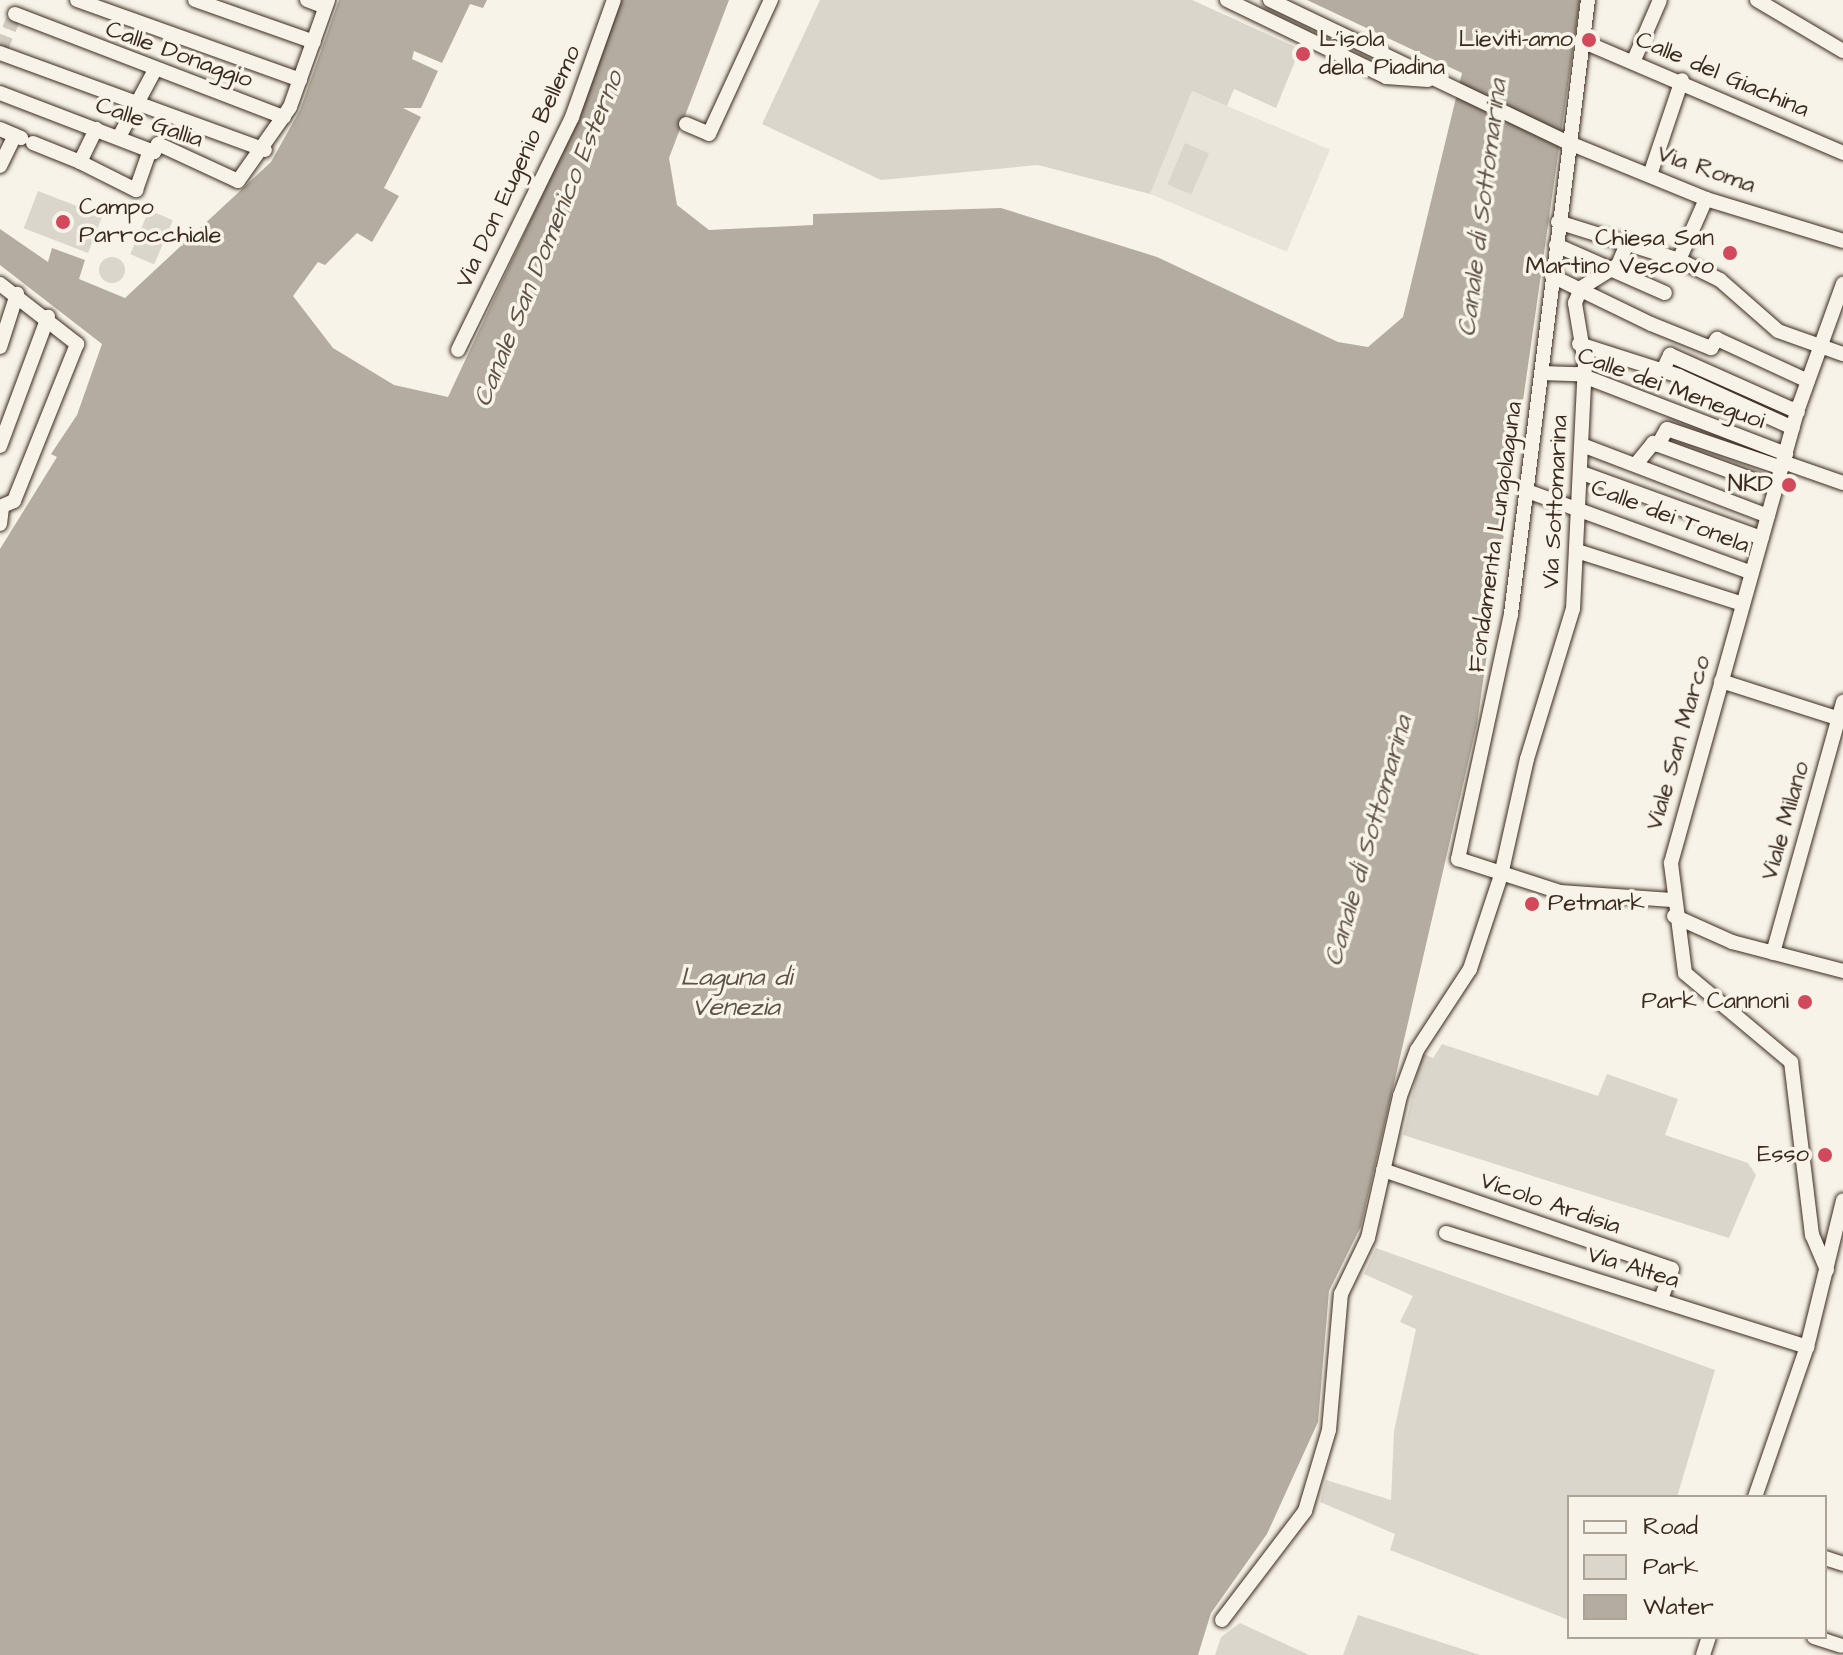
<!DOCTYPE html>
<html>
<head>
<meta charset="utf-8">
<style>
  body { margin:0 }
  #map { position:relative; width:1843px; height:1655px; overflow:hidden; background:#f7f3e8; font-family:"Architects Daughter",sans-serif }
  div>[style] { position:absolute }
  .built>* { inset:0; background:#e9e4d9; transform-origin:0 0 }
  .green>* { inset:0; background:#dbd6cb; transform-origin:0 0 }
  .round { border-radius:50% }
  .water>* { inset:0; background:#b4aca0 }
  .minor-tunnel>* { height:14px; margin-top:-7px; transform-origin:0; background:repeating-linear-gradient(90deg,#d1cbc0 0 14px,transparent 0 21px) }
  .roads { filter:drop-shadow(0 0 2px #3b2a1e) drop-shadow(0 0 2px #3b2a1e) }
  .minor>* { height:14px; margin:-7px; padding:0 7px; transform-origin:7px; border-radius:7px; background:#f7f3e8 }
  .dots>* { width:22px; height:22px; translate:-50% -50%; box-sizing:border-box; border:4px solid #f7f3e8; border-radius:50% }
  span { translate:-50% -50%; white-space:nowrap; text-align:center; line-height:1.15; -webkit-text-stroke:7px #f7f3e8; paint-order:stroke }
  .poi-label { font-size:24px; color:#3b2a1e }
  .left { translate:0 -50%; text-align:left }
  .right { translate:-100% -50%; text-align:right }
  .street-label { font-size:24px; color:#3b2a1e }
  .water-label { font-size:26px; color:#5f5145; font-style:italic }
  .legend { position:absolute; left:1567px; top:1495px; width:260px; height:144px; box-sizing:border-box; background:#f7f3e8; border:2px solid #aca397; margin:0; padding:10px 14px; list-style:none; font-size:24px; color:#3b2a1e }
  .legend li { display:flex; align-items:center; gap:16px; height:40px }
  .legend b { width:40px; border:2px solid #aca397 }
</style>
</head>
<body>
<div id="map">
  <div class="built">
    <i style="left:1192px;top:91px;width:150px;height:111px;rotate:23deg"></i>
  </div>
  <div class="green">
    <i style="clip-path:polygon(820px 0,1192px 0,1300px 49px,1276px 108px,1234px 89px,1227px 106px,1192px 91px,1150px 194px,1038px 165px,881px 180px,762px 124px)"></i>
    <i style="left:1185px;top:143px;width:26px;height:45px;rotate:23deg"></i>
    <i style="left:38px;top:191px;width:69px;height:40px;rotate:21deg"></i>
    <i style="left:149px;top:210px;width:26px;height:48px;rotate:23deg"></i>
    <i class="round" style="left:99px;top:257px;width:26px;height:26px"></i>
    <i style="clip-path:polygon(1442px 1044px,1598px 1096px,1607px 1074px,1678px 1099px,1665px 1135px,1748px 1163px,1756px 1175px,1729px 1238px,1403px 1135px,1422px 1053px,1433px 1058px)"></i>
    <i style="clip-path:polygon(1376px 1248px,1715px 1370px,1677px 1497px,1569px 1497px,1569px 1620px,1390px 1550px,1395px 1534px,1320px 1502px,1326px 1480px,1391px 1500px,1394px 1431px,1416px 1329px,1400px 1322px,1413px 1296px,1364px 1274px)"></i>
    <i style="clip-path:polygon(1358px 1615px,1480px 1655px,1343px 1655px)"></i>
    <i style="clip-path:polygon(1240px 1623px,1309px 1655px,1215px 1655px,1221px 1637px)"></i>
  </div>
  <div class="water">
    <i style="clip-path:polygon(339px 0,487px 0,483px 8px,470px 4px,442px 63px,414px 51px,412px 59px,438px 71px,421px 108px,403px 108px,421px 117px,384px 188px,399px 196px,372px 242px,357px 233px,325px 265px,318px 262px,293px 296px,333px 348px,394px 385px,448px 397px,576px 123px,621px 0,729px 0,669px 158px,677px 205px,709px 230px,813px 225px,813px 214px,1001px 208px,1157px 257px,1338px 342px,1368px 347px,1403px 317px,1462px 73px,1307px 0,1580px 0,1477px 724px,1361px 1226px,1329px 1291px,1318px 1422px,1267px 1534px,1211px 1613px,1198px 1655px,0 1655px,0 549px,57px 457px,51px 454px,77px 415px,102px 344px,0 265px,0 229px,48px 262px,52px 248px,85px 260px,79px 279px,125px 298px,271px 162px,300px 110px)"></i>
  </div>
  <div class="minor-tunnel">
    <i style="left:1px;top:49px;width:31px;rotate:-68deg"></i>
  </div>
  <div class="roads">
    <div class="minor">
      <i style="left:77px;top:0;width:237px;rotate:19.7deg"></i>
      <i style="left:195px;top:0;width:126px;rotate:19.4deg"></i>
      <i style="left:307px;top:0;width:19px;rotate:21deg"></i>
      <i style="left:1227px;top:0;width:177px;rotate:25.8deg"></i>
      <i style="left:1386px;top:77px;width:42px;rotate:4.1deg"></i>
      <i style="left:1270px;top:0;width:331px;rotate:25.6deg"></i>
      <i style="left:1569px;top:143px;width:148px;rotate:22.2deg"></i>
      <i style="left:1706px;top:199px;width:143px;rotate:17deg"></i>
      <i style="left:1588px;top:0;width:619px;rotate:97.15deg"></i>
      <i style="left:1511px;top:614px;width:251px;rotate:102.2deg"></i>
      <i style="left:1458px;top:859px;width:107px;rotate:17.9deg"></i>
      <i style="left:1560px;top:892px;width:112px;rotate:4.1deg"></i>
      <i style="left:1757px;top:0;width:100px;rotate:30.7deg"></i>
      <i style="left:15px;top:14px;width:288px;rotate:21deg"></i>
      <i style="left:1582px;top:41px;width:284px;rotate:23.2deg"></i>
      <i style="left:0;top:53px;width:282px;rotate:20.1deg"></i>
      <i style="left:1634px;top:60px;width:65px;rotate:-66.6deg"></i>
      <i style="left:0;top:93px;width:165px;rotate:21deg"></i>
      <i style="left:154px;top:152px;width:9px;rotate:-63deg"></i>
      <i style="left:158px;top:144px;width:88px;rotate:24.8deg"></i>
      <i style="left:238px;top:181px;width:90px;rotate:-54.9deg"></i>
      <i style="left:290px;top:107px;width:114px;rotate:-70.4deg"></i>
      <i style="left:686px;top:124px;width:25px;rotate:23deg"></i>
      <i style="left:709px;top:134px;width:148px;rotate:-65.2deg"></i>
      <i style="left:0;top:129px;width:23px;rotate:23deg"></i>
      <i style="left:119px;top:137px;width:76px;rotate:-61.8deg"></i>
      <i style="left:33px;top:143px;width:51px;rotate:22deg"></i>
      <i style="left:80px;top:162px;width:37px;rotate:-64deg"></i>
      <i style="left:80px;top:162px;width:63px;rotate:26.6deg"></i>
      <i style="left:136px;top:190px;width:42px;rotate:-70.7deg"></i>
      <i style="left:0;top:166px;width:34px;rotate:-64deg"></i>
      <i style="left:1650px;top:175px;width:100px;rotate:-71.4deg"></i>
      <i style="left:1706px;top:199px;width:67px;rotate:113.9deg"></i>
      <i style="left:1679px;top:260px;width:46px;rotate:26deg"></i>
      <i style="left:1720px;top:280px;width:77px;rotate:41.3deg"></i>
      <i style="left:1778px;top:331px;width:69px;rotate:19.5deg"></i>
      <i style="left:1558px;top:222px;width:127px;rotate:17.4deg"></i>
      <i style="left:1556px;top:245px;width:119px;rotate:23.8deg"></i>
      <i style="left:1552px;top:276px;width:110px;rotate:25.9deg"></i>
      <i style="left:1651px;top:324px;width:65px;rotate:21.8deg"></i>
      <i style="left:1711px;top:348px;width:11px;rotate:-56deg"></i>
      <i style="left:1717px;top:339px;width:100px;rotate:24.8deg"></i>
      <i style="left:0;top:284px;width:98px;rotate:37.9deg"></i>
      <i style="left:77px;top:344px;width:169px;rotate:111.9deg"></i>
      <i style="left:14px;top:501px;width:15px;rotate:157deg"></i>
      <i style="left:1579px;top:344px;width:105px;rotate:17.7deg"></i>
      <i style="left:1679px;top:376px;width:125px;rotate:24.5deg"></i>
      <i style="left:0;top:347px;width:56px;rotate:-72.2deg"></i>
      <i style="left:458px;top:350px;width:259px;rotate:-63.9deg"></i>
      <i style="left:572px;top:117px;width:124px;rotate:-70.3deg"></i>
      <i style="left:1663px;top:370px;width:17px;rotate:-65deg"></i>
      <i style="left:1670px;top:355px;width:140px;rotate:24deg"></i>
      <i style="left:1541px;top:373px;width:37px;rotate:2deg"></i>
      <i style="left:1578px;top:374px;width:223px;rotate:21deg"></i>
      <i style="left:1582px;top:445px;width:199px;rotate:20.9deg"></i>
      <i style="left:1658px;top:445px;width:18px;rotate:-61deg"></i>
      <i style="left:1667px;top:429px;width:121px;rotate:18.7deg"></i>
      <i style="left:0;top:446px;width:138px;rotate:-69.6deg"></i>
      <i style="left:1783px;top:462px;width:64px;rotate:19.3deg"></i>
      <i style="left:1637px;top:463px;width:26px;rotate:-51deg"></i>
      <i style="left:1653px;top:443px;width:131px;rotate:20.1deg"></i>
      <i style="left:1582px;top:473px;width:191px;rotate:19.9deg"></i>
      <i style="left:1527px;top:491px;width:239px;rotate:20deg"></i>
      <i style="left:0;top:524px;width:16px;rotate:-83deg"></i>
      <i style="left:1580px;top:552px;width:171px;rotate:17.7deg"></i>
      <i style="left:1721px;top:681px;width:128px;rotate:17.7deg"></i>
      <i style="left:1674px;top:916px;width:64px;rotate:24.1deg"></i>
      <i style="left:1732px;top:942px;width:115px;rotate:14.6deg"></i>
      <i style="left:1773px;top:953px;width:261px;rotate:-74.4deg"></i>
      <i style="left:1383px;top:1170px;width:305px;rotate:18.9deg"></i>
      <i style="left:1672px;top:1269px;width:33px;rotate:110deg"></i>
      <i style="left:1446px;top:1233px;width:379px;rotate:17.5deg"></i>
      <i style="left:1827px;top:1270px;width:38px;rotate:-113deg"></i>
      <i style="left:1812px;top:1235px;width:174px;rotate:-96.9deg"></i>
      <i style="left:1791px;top:1062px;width:138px;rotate:-140deg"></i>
      <i style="left:1685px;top:973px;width:111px;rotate:-97.3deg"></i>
      <i style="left:1671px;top:863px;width:475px;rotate:-74.4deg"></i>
      <i style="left:1799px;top:406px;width:130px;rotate:-70.2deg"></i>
      <i style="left:1755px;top:1497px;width:159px;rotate:-70.9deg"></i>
      <i style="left:1807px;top:1347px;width:151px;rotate:-76.2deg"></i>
      <i style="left:1825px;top:1558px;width:19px;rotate:18deg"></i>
      <i style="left:1222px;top:1620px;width:137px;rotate:-52.7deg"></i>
      <i style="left:1305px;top:1511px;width:84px;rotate:-73.5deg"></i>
      <i style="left:1329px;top:1430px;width:137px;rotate:-85deg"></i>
      <i style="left:1341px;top:1294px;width:62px;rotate:-64.3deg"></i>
      <i style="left:1368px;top:1238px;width:146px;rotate:-77.3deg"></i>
      <i style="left:1400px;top:1096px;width:49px;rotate:-69.7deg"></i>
      <i style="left:1417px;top:1050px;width:97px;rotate:-56.8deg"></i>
      <i style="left:1470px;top:969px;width:99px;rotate:-71.7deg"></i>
      <i style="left:1501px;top:875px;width:119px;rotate:-77.4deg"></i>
      <i style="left:1527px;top:759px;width:157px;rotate:-73deg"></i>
      <i style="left:1573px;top:609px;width:246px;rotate:-87.2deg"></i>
      <i style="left:1585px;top:363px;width:61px;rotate:-99.5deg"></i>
      <i style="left:1575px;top:303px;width:16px;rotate:-68deg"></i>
      <i style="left:1581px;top:288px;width:44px;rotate:-31.9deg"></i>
      <i style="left:1618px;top:265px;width:23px;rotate:-67deg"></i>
      <i style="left:1814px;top:1637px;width:28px;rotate:18deg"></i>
      <i style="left:1703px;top:1655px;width:19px;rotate:-72deg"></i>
    </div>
  </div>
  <div class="dots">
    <i style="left:1589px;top:40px;background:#d1495b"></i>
    <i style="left:1303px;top:54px;background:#d1495b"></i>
    <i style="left:63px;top:222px;background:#d1495b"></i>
    <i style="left:1730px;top:253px;background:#d1495b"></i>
    <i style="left:1789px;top:485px;background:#d1495b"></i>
    <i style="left:1532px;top:904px;background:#d1495b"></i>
    <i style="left:1805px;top:1002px;background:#d1495b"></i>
    <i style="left:1825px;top:1155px;background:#d1495b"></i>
  </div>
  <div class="poi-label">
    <span class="left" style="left:1319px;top:54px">L'isola<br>della Piadina</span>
    <span class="right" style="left:1573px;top:40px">Lieviti-amo</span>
    <span class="left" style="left:79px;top:222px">Campo<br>Parrocchiale</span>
    <span class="right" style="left:1714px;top:253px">Chiesa San<br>Martino Vescovo</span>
    <span class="right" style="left:1773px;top:485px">NKD</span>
    <span class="left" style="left:1548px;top:904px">Petmark</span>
    <span class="right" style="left:1789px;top:1002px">Park Cannoni</span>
    <span class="right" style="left:1809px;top:1155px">Esso</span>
  </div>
  <div class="street-label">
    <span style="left:179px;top:55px;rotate:20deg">Calle Donaggio</span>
    <span style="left:1722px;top:75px;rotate:23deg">Calle del Giachina</span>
    <span style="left:149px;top:123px;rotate:19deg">Calle Gallia</span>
    <span style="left:519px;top:167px;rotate:-65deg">Via Don Eugenio Bellemo</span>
    <span style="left:1706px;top:170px;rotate:19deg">Via Roma</span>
    <span style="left:1671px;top:389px;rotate:20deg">Calle dei Meneguoi</span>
    <span style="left:1556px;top:502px;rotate:-87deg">Via Sottomarina</span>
    <span style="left:1670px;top:517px;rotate:21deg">Calle dei Tonela</span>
    <span style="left:1496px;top:537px;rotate:-82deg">Fondamenta Lungolaguna</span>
    <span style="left:1679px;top:743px;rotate:-74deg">Viale San Marco</span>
    <span style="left:1786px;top:821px;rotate:-74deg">Viale Milano</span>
    <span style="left:1550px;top:1204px;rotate:19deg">Vicolo Ardisia</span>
    <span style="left:1633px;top:1268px;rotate:17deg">Via Altea</span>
  </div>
  <div class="water-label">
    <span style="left:1483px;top:208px;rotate:-83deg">Canale di Sottomarina</span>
    <span style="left:549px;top:239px;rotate:-68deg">Canale San Domenico Esterno</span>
    <span style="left:1369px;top:841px;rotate:-74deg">Canale di Sottomarina</span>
    <span style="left:736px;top:993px">Laguna di<br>Venezia</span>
  </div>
  <ul class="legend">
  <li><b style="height:10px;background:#f7f3e8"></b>Road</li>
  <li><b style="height:22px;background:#dbd6cb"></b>Park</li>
  <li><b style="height:22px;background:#b4aca0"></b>Water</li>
  </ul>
</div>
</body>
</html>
